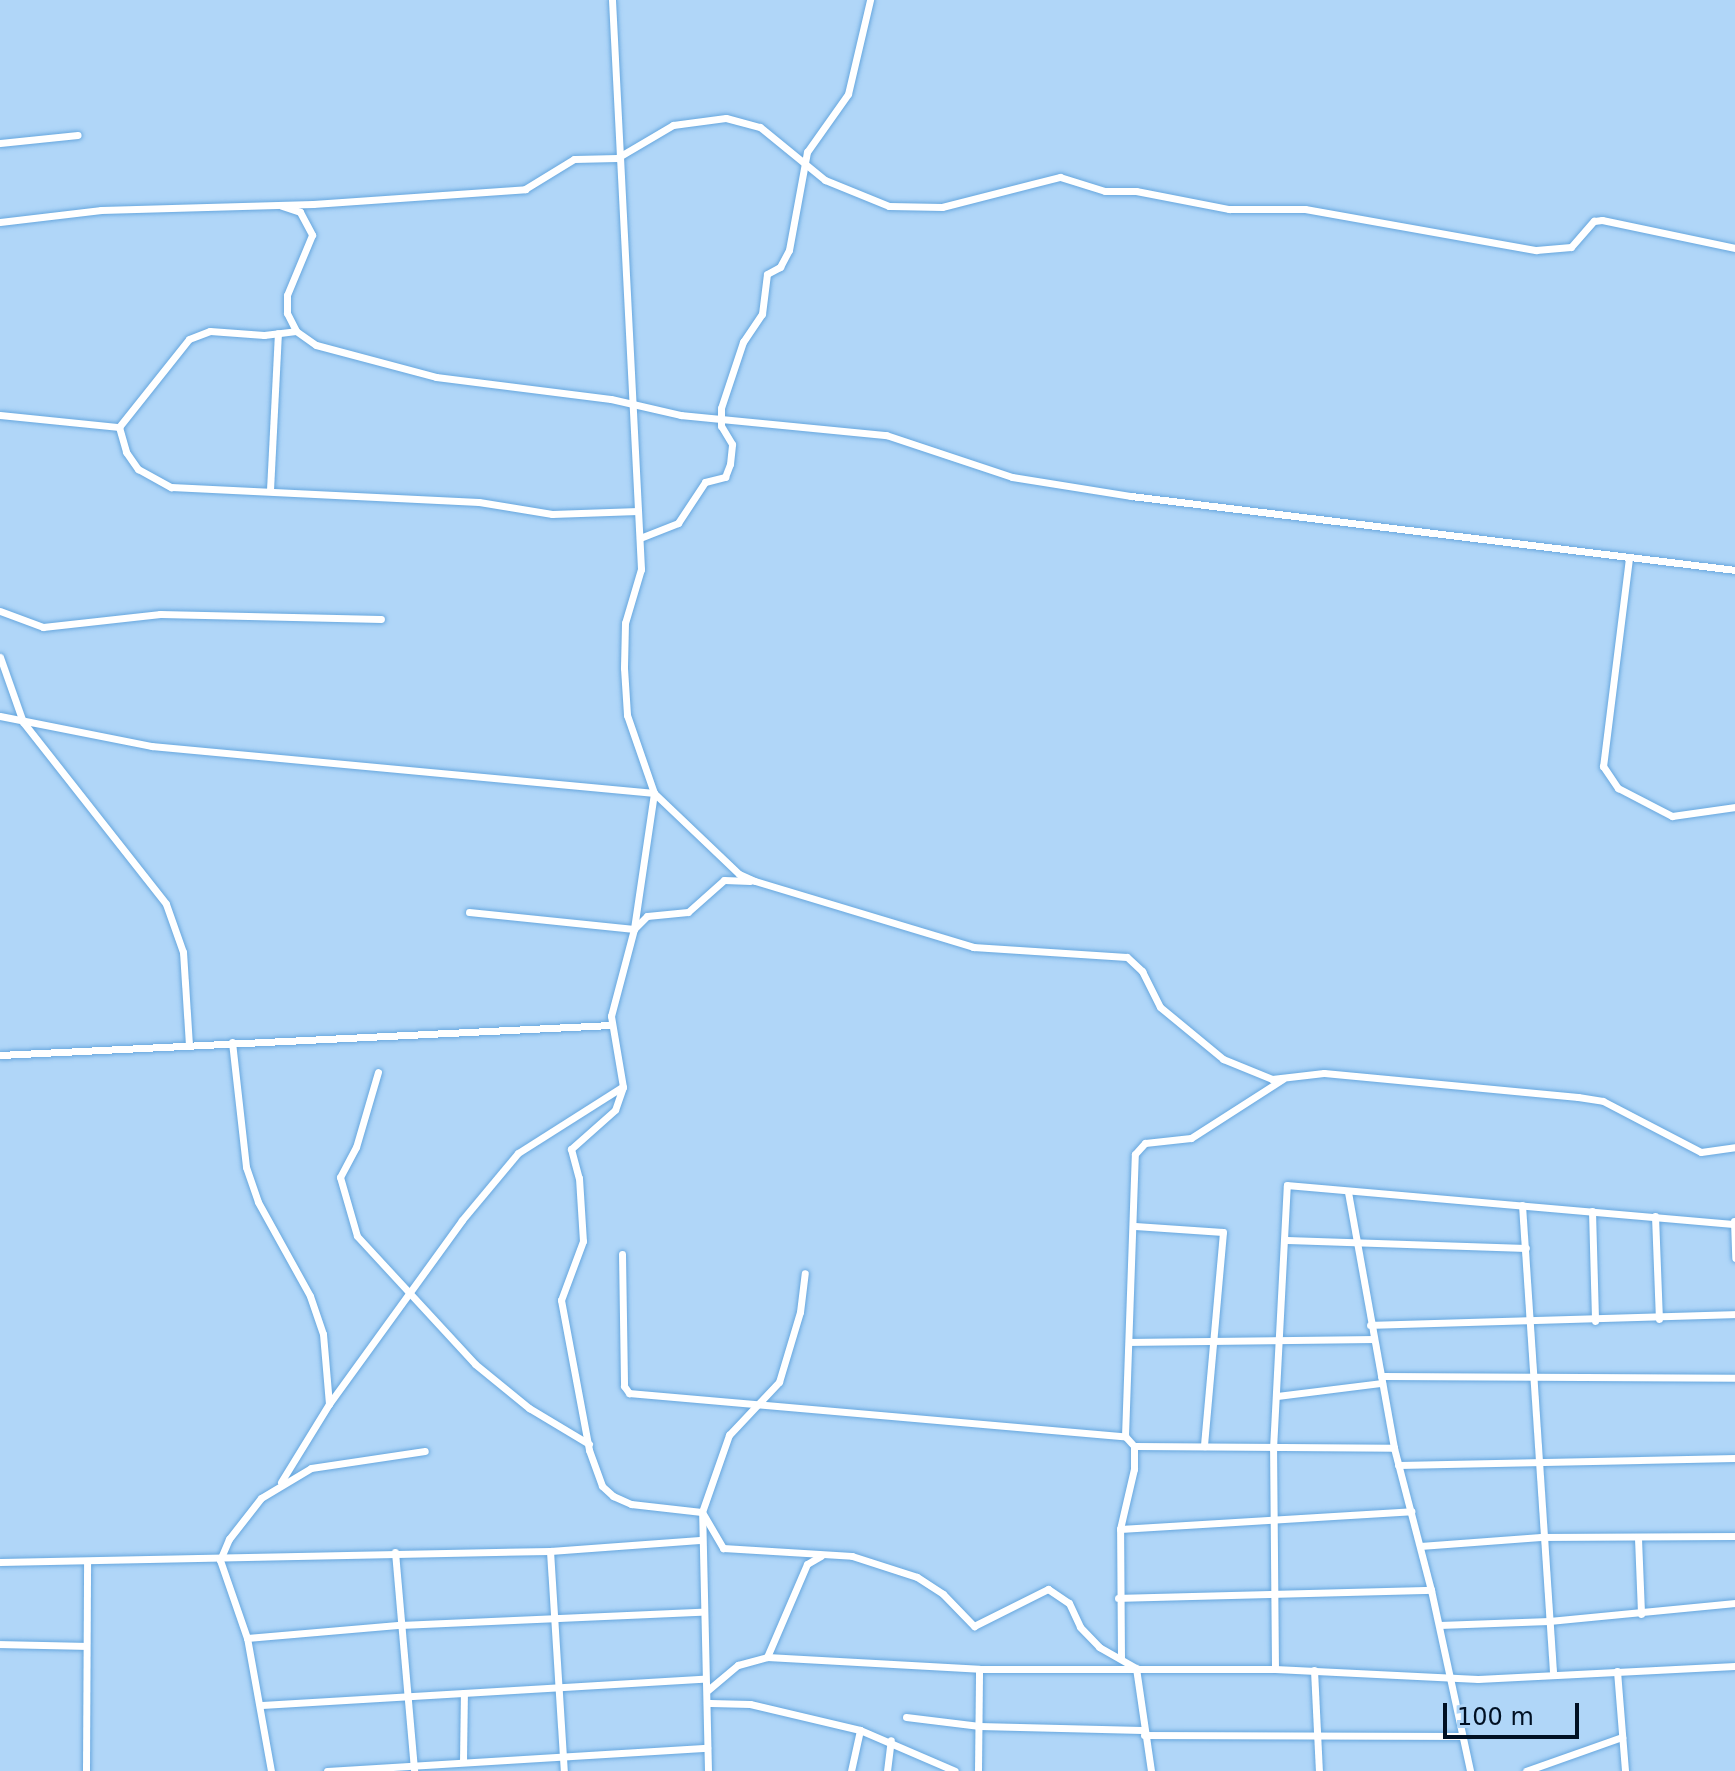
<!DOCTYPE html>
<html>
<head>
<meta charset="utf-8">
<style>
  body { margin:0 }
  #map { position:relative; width:1735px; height:1771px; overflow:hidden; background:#b0d6f8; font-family:"DejaVu Sans",sans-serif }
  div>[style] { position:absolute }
  .roads { filter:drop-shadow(0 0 2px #67a7de) drop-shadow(0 0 2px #67a7de) }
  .street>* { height:7px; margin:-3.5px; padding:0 3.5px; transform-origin:3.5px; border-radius:3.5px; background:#fff }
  span { translate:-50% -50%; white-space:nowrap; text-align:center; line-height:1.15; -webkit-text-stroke:8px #b0d6f8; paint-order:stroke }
  .scale { position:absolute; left:1443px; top:1703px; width:136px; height:36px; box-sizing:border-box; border:4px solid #001023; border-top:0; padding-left:10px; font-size:24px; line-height:28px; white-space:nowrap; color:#001023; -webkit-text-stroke:6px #b0d6f8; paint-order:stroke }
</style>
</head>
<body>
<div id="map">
  <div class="roads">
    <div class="street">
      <i style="left:612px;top:0;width:570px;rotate:87.08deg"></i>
      <i style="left:641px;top:569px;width:56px;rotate:106.5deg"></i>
      <i style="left:625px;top:623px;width:45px;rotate:91.3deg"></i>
      <i style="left:624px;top:668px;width:47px;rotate:86.3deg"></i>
      <i style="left:627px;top:715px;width:83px;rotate:70.9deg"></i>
      <i style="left:654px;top:793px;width:137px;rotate:98.4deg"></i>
      <i style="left:634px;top:929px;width:90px;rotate:104.8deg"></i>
      <i style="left:611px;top:1016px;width:72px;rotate:80.4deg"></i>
      <i style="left:623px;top:1087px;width:24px;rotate:109deg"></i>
      <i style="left:615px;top:1110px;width:59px;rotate:138.4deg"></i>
      <i style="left:571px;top:1149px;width:30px;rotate:75deg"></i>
      <i style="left:579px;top:1178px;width:63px;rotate:86.4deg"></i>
      <i style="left:583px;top:1241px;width:63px;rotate:110.4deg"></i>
      <i style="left:561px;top:1300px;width:153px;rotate:79.4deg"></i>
      <i style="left:589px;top:1450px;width:38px;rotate:70deg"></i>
      <i style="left:602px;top:1486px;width:15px;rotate:42deg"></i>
      <i style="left:613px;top:1496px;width:20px;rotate:24deg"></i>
      <i style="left:631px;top:1504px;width:71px;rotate:6.4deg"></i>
      <i style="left:702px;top:1512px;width:42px;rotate:59.7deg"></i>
      <i style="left:723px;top:1548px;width:129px;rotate:3.5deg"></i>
      <i style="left:852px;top:1556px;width:68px;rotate:17.9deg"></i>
      <i style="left:917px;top:1577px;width:31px;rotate:33deg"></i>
      <i style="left:943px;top:1594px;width:45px;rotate:45.9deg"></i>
      <i style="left:974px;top:1626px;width:83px;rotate:-26.6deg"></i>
      <i style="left:1048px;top:1589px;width:25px;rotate:34deg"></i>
      <i style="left:1069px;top:1603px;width:26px;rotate:65deg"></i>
      <i style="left:1080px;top:1627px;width:28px;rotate:46deg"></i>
      <i style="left:1099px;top:1647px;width:43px;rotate:29.6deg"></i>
      <i style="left:1136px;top:1668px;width:104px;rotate:81.7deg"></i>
      <i style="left:0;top:143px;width:78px;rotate:-5.9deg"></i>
      <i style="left:282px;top:206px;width:19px;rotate:18deg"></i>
      <i style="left:300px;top:212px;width:26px;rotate:62deg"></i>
      <i style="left:312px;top:235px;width:65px;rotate:112.6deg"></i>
      <i style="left:287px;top:295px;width:18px;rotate:90deg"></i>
      <i style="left:287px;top:313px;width:20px;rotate:63deg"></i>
      <i style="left:0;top:222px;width:102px;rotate:-6.8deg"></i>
      <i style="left:101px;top:210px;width:212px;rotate:-1.6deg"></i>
      <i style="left:313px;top:204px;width:213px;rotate:-4deg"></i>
      <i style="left:525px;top:189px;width:57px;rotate:-31.5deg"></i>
      <i style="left:574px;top:159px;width:43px;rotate:-1.3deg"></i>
      <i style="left:617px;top:158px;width:65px;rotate:-30.5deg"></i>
      <i style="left:673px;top:125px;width:53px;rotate:-7.5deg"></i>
      <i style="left:726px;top:118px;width:35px;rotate:15deg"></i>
      <i style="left:760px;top:127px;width:84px;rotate:39.2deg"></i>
      <i style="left:825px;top:180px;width:69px;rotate:22.1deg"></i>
      <i style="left:889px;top:206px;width:53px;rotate:1.1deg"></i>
      <i style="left:942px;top:207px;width:122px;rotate:-14.3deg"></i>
      <i style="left:1060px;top:177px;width:47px;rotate:17.3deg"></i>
      <i style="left:1105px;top:191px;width:31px"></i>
      <i style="left:1136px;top:191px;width:95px;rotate:11deg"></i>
      <i style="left:1229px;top:209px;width:76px"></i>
      <i style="left:1305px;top:209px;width:235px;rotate:10.1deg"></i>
      <i style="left:1536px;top:250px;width:35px;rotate:-5deg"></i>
      <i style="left:1571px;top:247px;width:35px;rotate:-49deg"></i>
      <i style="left:1594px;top:221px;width:8px;rotate:-7deg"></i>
      <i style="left:1602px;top:220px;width:136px;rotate:11.9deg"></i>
      <i style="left:0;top:415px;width:120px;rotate:5.8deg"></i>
      <i style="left:119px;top:427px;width:112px;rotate:-51.5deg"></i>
      <i style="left:189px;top:339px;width:22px;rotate:-21deg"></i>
      <i style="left:210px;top:331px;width:54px;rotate:4.2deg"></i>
      <i style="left:264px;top:335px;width:32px;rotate:-7deg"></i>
      <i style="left:296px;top:331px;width:24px;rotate:35deg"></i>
      <i style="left:316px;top:345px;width:124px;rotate:14.9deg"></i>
      <i style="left:436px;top:377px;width:176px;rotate:7.2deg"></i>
      <i style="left:611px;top:399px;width:72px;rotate:12.9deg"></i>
      <i style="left:681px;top:415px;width:206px;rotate:5.6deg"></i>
      <i style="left:886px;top:435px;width:133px;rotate:18.4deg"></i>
      <i style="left:1012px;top:477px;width:121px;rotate:9.1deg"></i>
      <i style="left:1131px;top:496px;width:609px;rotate:6.98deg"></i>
      <i style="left:119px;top:427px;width:26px;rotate:74deg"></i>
      <i style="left:126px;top:452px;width:21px;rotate:55deg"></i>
      <i style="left:138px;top:469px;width:38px;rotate:29deg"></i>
      <i style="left:171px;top:487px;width:308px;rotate:2.8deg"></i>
      <i style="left:479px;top:502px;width:74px;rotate:9.3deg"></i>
      <i style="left:552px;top:514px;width:86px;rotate:-2deg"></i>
      <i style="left:270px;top:490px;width:157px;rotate:-87.1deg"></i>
      <i style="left:640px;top:538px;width:41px;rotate:-21.5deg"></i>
      <i style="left:678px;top:523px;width:49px;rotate:-56.6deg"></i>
      <i style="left:705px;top:482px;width:21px;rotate:-14deg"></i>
      <i style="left:725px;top:477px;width:14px;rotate:-69deg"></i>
      <i style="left:730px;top:464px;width:20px;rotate:-84deg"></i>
      <i style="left:732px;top:444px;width:21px;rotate:-121deg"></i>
      <i style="left:721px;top:426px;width:18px;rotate:-90deg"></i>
      <i style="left:721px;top:408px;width:70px;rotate:-71.6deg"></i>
      <i style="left:743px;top:342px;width:34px;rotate:-56deg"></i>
      <i style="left:762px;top:314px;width:40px;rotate:-82.9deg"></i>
      <i style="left:767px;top:274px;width:15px;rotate:-28deg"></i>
      <i style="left:780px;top:267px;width:19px;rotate:-62deg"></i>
      <i style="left:789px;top:250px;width:100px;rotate:-79.6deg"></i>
      <i style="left:807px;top:152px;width:71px;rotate:-54.7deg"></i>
      <i style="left:848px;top:94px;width:97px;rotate:-76.8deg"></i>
      <i style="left:1629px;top:558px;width:210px;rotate:97.1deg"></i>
      <i style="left:1603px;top:766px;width:27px;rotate:56deg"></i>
      <i style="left:1618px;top:788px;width:61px;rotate:27.4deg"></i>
      <i style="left:1672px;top:816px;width:64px;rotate:-8.1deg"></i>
      <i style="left:0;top:611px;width:46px;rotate:20.4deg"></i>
      <i style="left:43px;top:627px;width:118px;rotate:-6.3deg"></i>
      <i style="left:160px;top:614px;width:221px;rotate:1.3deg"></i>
      <i style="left:0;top:657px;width:69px;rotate:70.5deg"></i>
      <i style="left:23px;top:722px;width:231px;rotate:51.8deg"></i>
      <i style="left:166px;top:904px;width:51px;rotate:70.5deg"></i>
      <i style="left:183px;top:952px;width:92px;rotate:86.3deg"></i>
      <i style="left:0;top:716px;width:155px;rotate:11.2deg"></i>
      <i style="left:152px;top:746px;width:504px;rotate:5.35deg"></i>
      <i style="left:654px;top:793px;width:117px;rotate:43.6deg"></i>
      <i style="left:739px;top:874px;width:17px;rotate:24deg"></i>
      <i style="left:755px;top:881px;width:228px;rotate:16.8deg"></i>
      <i style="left:973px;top:947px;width:154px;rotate:3.7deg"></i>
      <i style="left:1127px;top:957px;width:21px;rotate:43deg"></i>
      <i style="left:1142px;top:971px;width:40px;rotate:63.4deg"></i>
      <i style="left:1160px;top:1007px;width:82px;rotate:39.5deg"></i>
      <i style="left:1223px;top:1059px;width:53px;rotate:22.2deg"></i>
      <i style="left:1272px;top:1079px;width:52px;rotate:-6.6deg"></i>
      <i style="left:1324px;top:1073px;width:255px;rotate:5.4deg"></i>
      <i style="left:1578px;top:1097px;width:25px;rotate:9deg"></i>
      <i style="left:1603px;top:1101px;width:110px;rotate:27.5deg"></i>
      <i style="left:1701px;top:1152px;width:34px;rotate:-8deg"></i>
      <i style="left:469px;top:912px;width:166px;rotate:5.9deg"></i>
      <i style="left:634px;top:929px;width:18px;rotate:-45deg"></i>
      <i style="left:647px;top:916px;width:41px;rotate:-5.6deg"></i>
      <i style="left:688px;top:912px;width:48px;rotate:-41.6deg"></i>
      <i style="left:724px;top:880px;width:26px;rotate:2deg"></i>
      <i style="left:232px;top:1042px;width:126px;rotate:83.6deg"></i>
      <i style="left:246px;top:1167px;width:37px;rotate:71deg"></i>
      <i style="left:258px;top:1202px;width:107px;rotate:61deg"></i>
      <i style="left:310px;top:1296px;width:40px;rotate:71.1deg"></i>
      <i style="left:323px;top:1334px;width:70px;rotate:85.1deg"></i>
      <i style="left:0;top:1055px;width:613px;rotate:-2.81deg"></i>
      <i style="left:378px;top:1072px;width:78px;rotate:106.3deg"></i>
      <i style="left:356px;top:1147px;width:34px;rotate:118deg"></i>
      <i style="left:340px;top:1177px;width:61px;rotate:73.9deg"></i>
      <i style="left:357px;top:1236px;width:174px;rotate:47.3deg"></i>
      <i style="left:475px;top:1364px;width:70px;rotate:39.2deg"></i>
      <i style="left:529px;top:1408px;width:70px;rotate:31deg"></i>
      <i style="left:1348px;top:1192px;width:260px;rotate:79.8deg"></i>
      <i style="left:1394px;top:1448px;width:147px;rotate:75.4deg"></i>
      <i style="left:1431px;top:1590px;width:185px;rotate:77.8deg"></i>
      <i style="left:1522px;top:1205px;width:470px;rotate:86.2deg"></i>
      <i style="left:1592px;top:1211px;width:110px;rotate:88.4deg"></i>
      <i style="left:1655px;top:1216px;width:103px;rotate:87.8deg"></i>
      <i style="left:1734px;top:1221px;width:37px;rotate:88deg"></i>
      <i style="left:1135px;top:1226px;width:88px;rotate:3.9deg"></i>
      <i style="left:1223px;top:1232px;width:215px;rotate:95.1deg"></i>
      <i style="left:1287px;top:1240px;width:239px;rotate:1.9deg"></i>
      <i style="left:622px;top:1254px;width:132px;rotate:89.1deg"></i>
      <i style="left:624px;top:1386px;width:9px;rotate:54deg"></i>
      <i style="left:629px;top:1393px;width:498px;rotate:5deg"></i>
      <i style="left:1370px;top:1325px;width:365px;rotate:-1.7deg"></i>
      <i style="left:1129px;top:1342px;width:243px;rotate:-0.7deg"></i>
      <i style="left:1381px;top:1376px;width:354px;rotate:0.3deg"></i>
      <i style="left:1277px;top:1396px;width:106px;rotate:-7.1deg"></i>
      <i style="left:1134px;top:1446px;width:260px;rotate:0.4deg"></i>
      <i style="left:1398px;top:1465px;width:337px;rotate:-1.2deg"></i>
      <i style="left:281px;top:1482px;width:92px;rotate:-58.4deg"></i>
      <i style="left:329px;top:1404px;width:227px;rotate:-54.1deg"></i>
      <i style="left:462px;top:1220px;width:87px;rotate:-50.1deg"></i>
      <i style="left:518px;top:1153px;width:123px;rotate:-32.4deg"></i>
      <i style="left:1120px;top:1529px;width:292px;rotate:-3.5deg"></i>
      <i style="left:1638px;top:1538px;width:76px;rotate:87.7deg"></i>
      <i style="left:1420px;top:1546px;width:121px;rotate:-4.3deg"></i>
      <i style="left:1541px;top:1537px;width:194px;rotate:-0.3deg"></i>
      <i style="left:550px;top:1551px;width:220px;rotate:86.4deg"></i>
      <i style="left:395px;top:1552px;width:220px;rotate:85deg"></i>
      <i style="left:0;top:1562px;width:550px;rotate:-1.15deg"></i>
      <i style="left:550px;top:1551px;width:150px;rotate:-4.2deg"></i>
      <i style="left:1118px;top:1598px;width:313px;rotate:-1.5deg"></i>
      <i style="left:1439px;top:1625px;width:110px;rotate:-2.1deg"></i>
      <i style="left:1549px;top:1621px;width:187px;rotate:-5.5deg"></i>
      <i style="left:247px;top:1638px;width:154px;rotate:-4.9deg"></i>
      <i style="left:400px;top:1625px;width:301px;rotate:-2.5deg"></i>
      <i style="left:0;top:1644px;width:86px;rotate:1.3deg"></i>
      <i style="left:767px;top:1657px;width:101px;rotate:-66.7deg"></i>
      <i style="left:807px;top:1564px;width:16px;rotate:-30deg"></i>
      <i style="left:1121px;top:1658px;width:129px;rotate:-90.4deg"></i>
      <i style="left:1120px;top:1529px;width:62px;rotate:-76.9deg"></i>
      <i style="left:1134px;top:1469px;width:23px;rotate:-90deg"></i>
      <i style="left:1134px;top:1446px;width:13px;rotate:-132deg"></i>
      <i style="left:1125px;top:1436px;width:282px;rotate:-88deg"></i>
      <i style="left:1135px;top:1154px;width:15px;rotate:-48deg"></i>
      <i style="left:1145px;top:1143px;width:46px;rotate:-6.2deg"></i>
      <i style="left:1191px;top:1138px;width:109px;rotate:-32.7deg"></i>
      <i style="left:1275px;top:1669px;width:220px;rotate:-90.5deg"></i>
      <i style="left:1273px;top:1449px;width:264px;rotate:-87deg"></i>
      <i style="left:1287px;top:1185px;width:450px;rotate:5deg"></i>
      <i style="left:1314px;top:1670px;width:101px;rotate:87.2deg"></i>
      <i style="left:1617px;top:1671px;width:100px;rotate:85.4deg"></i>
      <i style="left:708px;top:1690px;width:39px;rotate:-40deg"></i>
      <i style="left:738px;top:1665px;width:30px;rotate:-15deg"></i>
      <i style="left:767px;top:1657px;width:212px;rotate:3.2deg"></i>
      <i style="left:979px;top:1669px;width:296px"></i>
      <i style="left:1275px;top:1669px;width:203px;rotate:2.8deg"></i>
      <i style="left:1478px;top:1679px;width:257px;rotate:-2.9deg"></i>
      <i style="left:710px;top:1703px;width:40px;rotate:1.4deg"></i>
      <i style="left:750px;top:1704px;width:113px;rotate:13.3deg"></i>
      <i style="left:860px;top:1730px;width:103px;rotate:23.3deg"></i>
      <i style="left:261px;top:1705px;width:443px;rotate:-3.4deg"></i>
      <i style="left:906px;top:1717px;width:74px;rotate:7deg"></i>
      <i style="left:979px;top:1726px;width:163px;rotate:1.4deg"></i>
      <i style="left:1144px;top:1735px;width:318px;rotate:0.2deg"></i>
      <i style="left:463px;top:1761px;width:68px;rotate:-89.2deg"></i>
      <i style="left:86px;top:1771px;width:209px;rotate:-89.7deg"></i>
      <i style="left:271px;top:1771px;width:135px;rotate:-100.2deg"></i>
      <i style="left:247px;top:1638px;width:83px;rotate:-109.1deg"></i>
      <i style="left:220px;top:1560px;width:23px;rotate:-67deg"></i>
      <i style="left:229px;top:1539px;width:52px;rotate:-52deg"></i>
      <i style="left:261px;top:1498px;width:58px;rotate:-31deg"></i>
      <i style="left:311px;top:1468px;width:115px;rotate:-8.5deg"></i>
      <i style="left:327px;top:1771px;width:381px;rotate:-3.5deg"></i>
      <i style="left:708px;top:1771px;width:259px;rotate:-91.3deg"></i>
      <i style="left:702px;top:1512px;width:82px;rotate:-70.7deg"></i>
      <i style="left:729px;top:1435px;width:73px;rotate:-46.7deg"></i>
      <i style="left:779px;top:1382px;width:73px;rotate:-73.3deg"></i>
      <i style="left:800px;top:1312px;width:39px;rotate:-83deg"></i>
      <i style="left:851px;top:1771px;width:42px;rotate:-77.6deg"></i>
      <i style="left:887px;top:1771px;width:31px;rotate:-83deg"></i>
      <i style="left:978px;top:1771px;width:102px;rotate:-89.4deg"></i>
      <i style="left:1526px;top:1771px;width:102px;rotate:-19.5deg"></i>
    </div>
  </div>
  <div class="scale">100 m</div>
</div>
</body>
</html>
